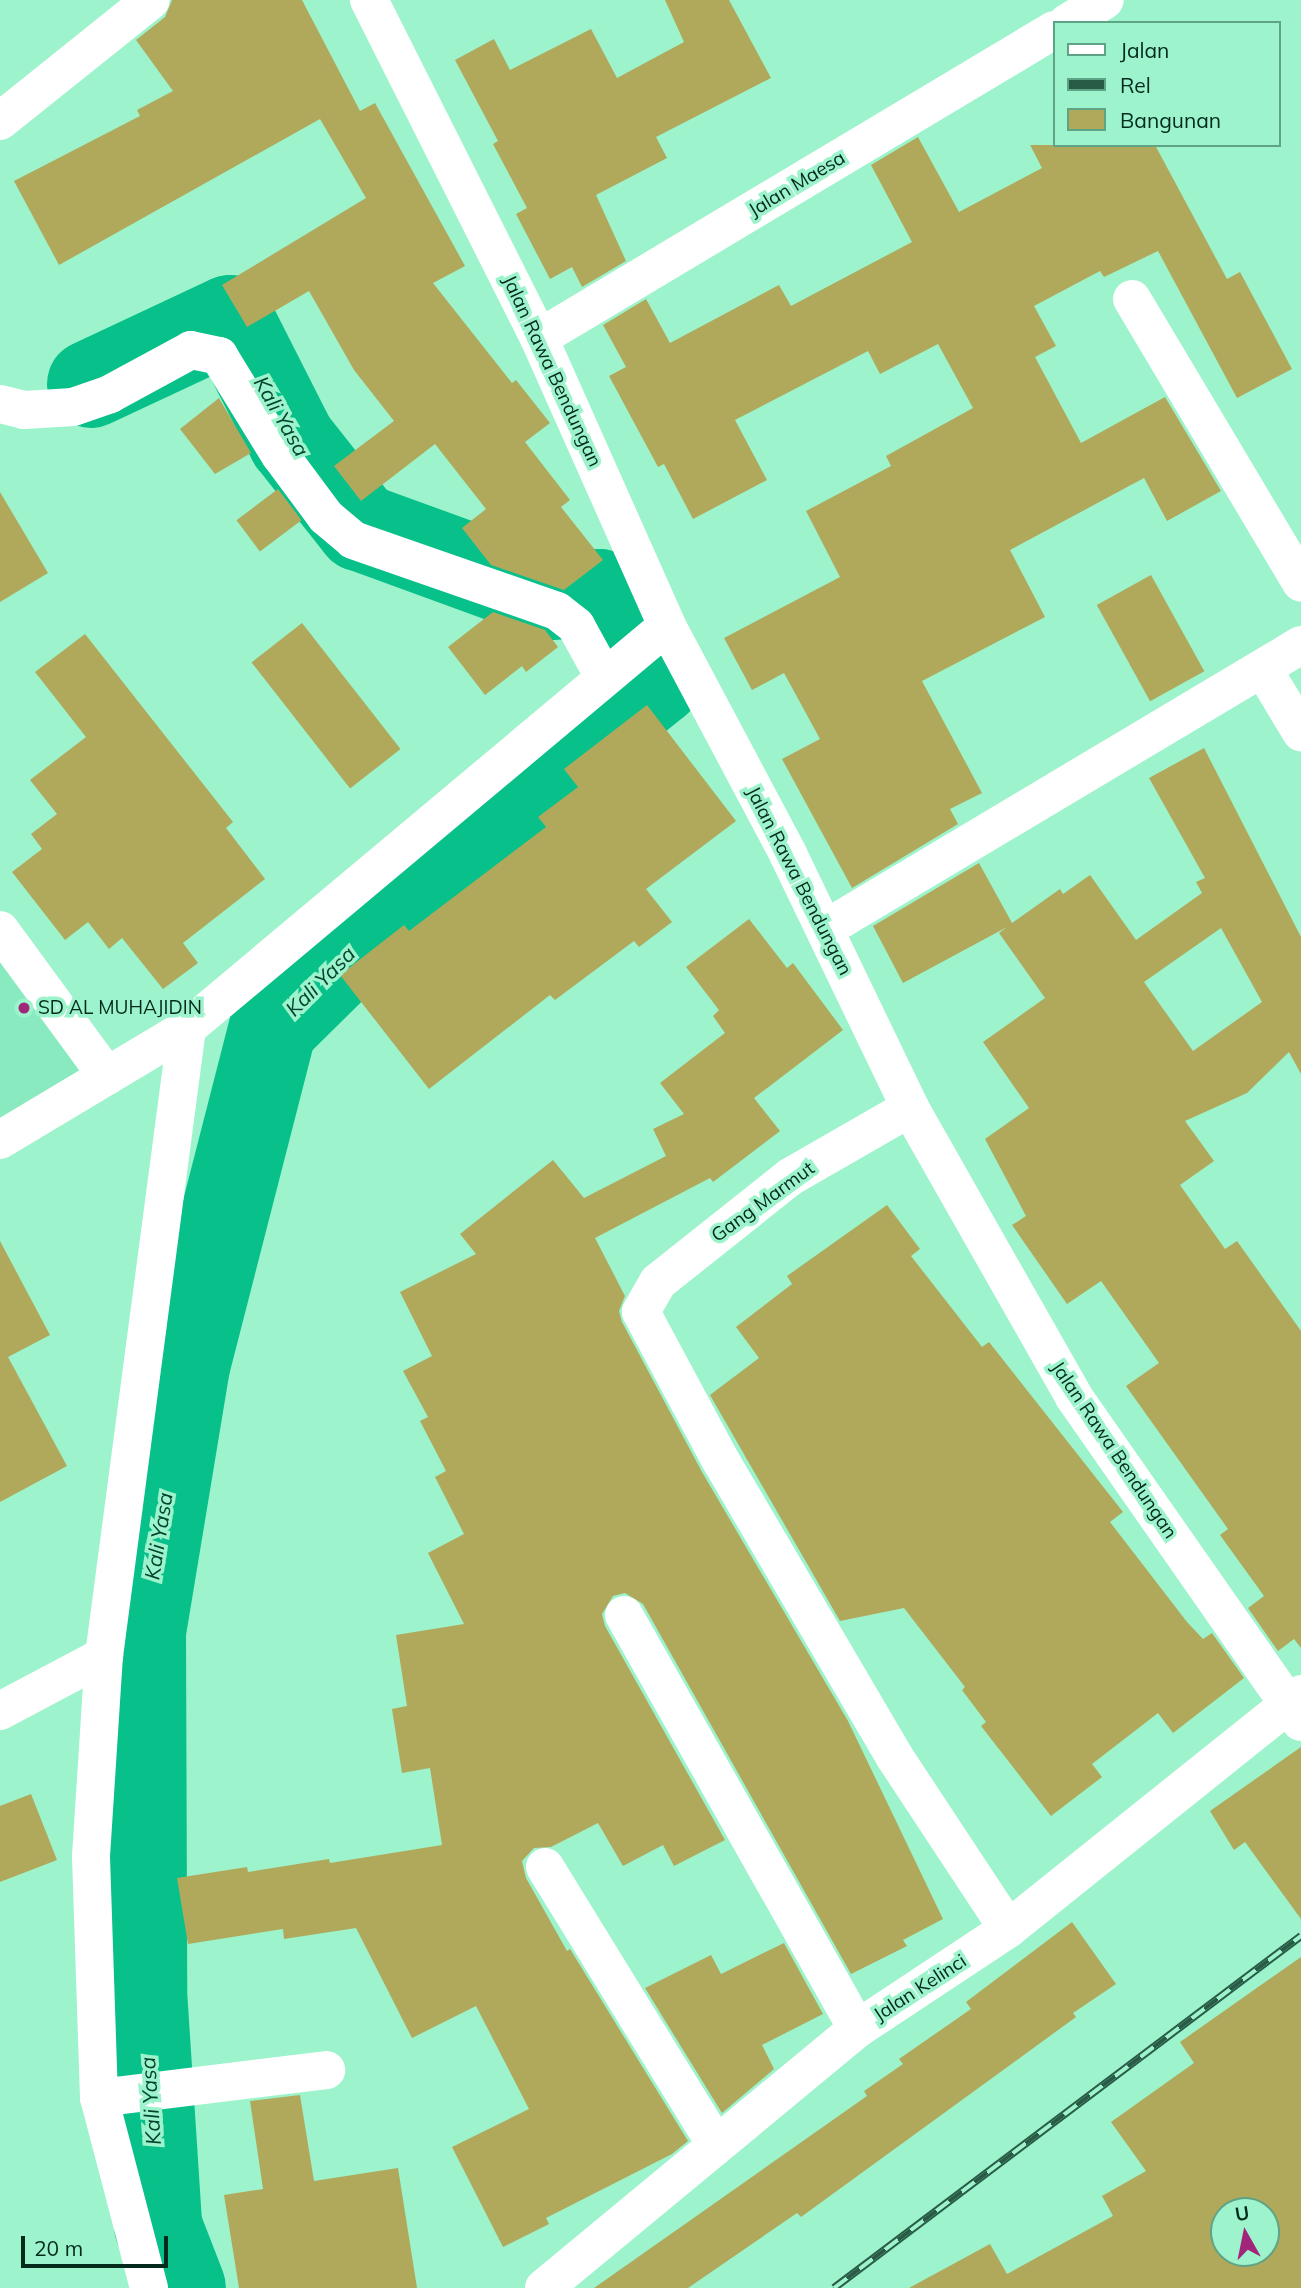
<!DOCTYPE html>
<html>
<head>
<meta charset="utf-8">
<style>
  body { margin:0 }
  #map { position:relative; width:1301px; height:2288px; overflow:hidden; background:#9cf3cc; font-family:Mulish,sans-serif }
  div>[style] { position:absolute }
  .built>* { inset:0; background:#89eabf }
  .river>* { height:88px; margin:-44px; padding:0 44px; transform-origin:44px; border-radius:44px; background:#08c089 }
  .building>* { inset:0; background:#b0a95b; transform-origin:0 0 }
  .minor>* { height:38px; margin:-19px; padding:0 19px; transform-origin:19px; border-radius:19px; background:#fff }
  .rail>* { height:8px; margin-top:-4px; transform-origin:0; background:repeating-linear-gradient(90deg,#9cf3cc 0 16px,#295c47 0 32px); box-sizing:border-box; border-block:2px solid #295c47 }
  .dots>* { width:19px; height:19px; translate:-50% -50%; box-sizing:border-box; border:4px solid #9cf3cc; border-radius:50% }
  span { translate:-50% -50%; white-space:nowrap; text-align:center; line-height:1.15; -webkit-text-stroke:7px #9cf3cc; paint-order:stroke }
  .street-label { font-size:19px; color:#042a1c }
  .poi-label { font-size:19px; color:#042a1c }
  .left { translate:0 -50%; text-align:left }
  .water-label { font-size:21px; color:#00432e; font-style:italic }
  .legend { position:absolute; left:1053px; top:21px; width:228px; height:126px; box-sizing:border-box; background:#9cf3cc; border:2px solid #5fa386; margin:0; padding:9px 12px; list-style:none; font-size:21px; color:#042a1c }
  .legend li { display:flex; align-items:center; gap:14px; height:35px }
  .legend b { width:35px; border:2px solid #5fa386 }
  .north { position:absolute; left:1210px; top:2197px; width:70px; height:70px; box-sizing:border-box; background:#9cf3cc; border:2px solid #5fa386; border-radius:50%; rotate:351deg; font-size:19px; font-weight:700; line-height:28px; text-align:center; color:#042a1c }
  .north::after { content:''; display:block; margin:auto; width:24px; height:32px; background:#a1267a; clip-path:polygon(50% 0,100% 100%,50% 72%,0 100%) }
  .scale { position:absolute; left:21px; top:2236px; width:147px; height:32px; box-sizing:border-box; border:4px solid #042a1c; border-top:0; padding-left:9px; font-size:21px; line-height:24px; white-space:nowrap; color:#042a1c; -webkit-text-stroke:5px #9cf3cc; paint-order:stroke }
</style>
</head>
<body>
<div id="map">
  <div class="built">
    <i style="clip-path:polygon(0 945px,98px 1071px,0 1134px)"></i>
  </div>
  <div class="river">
    <i style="left:91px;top:384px;width:153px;rotate:-25.1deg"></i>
    <i style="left:230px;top:319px;width:137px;rotate:63.1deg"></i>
    <i style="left:292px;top:441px;width:110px;rotate:51.7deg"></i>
    <i style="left:360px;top:527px;width:202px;rotate:20deg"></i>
    <i style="left:550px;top:596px;width:49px;rotate:-3.5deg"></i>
    <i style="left:599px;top:593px;width:106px;rotate:56.2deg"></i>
    <i style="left:658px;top:681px;width:243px;rotate:141deg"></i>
    <i style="left:469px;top:834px;width:275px;rotate:135.4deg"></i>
    <i style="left:273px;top:1027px;width:350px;rotate:104.4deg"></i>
    <i style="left:186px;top:1366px;width:270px;rotate:99.4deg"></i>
    <i style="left:142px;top:1632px;width:359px;rotate:89.8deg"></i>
    <i style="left:143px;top:1991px;width:235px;rotate:86.3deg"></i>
    <i style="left:158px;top:2226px;width:66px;rotate:68.8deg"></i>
  </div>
  <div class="building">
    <i style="clip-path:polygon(172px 0,302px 0,360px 111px,375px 103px,465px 266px,433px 283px,512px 383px,516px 380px,550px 423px,525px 442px,570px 500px,561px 507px,603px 560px,564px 590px,491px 565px,462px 528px,486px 509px,435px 444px,361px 501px,334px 466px,394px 421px,354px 370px,309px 291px,247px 327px,222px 285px,366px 198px,320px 119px,59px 265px,14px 181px,140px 116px,137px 110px,173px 91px,136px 40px,165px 17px)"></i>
    <i style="clip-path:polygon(665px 0,729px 0,771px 78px,656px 137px,667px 158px,596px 195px,626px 261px,582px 287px,572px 267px,550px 279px,516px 214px,527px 208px,493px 144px,498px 141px,455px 60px,494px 39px,510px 70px,591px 29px,617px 78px,684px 42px)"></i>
    <i style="clip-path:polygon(918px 137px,959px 212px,1042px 168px,1030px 145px,1155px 145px,1227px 279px,1240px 272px,1292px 369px,1237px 398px,1158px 251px,1104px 277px,1100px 271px,1034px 306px,1056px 346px,1035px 357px,1081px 443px,1165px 397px,1221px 491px,1167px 521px,1144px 478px,1010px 550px,1045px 617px,922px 681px,982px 793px,950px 809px,958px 824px,852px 888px,782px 759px,820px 739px,784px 673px,752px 690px,724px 638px,840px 577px,806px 511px,891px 466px,886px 456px,973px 408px,938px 344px,880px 374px,868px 351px,735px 420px,767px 480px,693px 519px,664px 464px,658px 467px,609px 376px,626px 367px,603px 325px,646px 299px,670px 343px,779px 285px,791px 306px,912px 242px,871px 165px)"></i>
    <i style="clip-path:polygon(219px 398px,251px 453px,215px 474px,180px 429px)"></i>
    <i style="left:278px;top:489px;width:39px;height:52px;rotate:53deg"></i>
    <i style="clip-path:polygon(0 492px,48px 573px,0 602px)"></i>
    <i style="left:1151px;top:575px;width:110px;height:62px;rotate:61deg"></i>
    <i style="clip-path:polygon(493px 612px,545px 630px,558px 647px,526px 672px,522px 666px,485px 695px,448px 647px)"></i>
    <i style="left:302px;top:623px;width:160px;height:64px;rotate:52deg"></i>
    <i style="clip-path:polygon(85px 634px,233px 822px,226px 828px,265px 879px,183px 943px,198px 963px,163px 989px,122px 938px,109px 949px,88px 922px,65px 940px,12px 872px,42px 849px,31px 834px,57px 814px,30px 780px,86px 737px,35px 672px)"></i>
    <i style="clip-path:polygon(647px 705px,736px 821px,646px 889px,672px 922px,639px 947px,634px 941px,555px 1000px,550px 995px,429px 1089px,340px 975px,404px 925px,409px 931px,546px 827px,538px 817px,578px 787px,564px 769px)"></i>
    <i style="clip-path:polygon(evenodd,1204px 748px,1301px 937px,1301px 1074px,1289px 1052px,1247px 1093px,1185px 1121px,1214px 1161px,1180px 1185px,1225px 1249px,1237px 1241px,1301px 1331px,1301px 1648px,1294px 1639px,1278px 1651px,1248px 1608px,1264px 1596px,1220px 1535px,1228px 1529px,1126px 1386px,1159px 1363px,1101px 1281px,1067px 1304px,1012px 1225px,1026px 1216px,985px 1139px,1029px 1108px,983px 1042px,1045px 998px,999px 933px,1007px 927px,903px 983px,873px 926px,979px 863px,1012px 923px,1060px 889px,1063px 894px,1090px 875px,1136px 940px,1202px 893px,1196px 882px,1205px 878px,1149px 778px,1204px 748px,1221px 928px,1262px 1002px,1193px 1051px,1144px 982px,1221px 928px)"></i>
    <i style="clip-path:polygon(749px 919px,787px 968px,793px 963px,843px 1030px,754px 1098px,780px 1131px,713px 1182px,710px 1178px,595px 1238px,625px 1296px,619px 1311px,622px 1322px,702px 1472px,848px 1721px,943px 1919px,903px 1940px,907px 1946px,851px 1974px,643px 1604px,625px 1593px,613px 1596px,602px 1614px,605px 1626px,725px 1840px,674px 1866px,663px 1845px,623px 1866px,598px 1823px,551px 1847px,534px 1848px,522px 1861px,526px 1878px,567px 1951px,570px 1949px,688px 2141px,672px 2154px,546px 2218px,549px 2224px,503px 2247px,452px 2147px,529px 2109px,476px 2006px,412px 2038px,356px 1928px,284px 1939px,283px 1929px,188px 1944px,177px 1878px,247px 1867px,248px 1872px,329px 1859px,330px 1863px,442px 1845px,430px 1768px,402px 1773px,392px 1709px,407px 1706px,396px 1635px,464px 1624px,428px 1553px,464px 1534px,435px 1477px,446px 1471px,420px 1421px,428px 1417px,403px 1371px,432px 1356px,400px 1292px,476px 1254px,460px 1234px,553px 1160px,584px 1198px,666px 1156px,653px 1129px,684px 1114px,660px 1083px,725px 1033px,713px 1016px,719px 1010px,686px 967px)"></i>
    <i style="clip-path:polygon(887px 1205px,920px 1249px,911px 1256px,982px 1347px,989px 1342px,1123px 1512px,1110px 1522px,1187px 1622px,1203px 1639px,1212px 1633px,1244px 1678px,1173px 1733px,1158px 1713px,1092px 1764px,1102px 1777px,1051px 1816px,981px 1726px,986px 1722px,962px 1690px,965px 1687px,904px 1608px,840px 1621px,710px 1395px,759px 1358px,736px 1327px,792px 1284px,787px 1276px)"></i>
    <i style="clip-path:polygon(0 1241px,50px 1335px,8px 1357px,67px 1466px,0 1502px)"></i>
    <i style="clip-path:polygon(1301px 1747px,1301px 1919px,1245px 1842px,1234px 1850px,1210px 1811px)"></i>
    <i style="clip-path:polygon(31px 1794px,57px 1860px,0 1882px,0 1806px)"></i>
    <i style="clip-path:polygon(1072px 1922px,1116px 1984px,1073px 2013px,1076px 2017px,801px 2217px,797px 2213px,688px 2288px,594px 2288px,867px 2096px,864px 2091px,903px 2064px,899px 2059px,971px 2009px,966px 2002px)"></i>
    <i style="clip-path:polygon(784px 1943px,823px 2014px,762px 2045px,774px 2069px,722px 2113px,645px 1988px,711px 1955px,721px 1974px)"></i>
    <i style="clip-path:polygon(evenodd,1301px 1957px,1301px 2288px,909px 2288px,990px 2244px,1007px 2274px,1113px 2216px,1102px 2196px,1146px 2171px,1111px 2122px,1194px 2063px,1180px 2042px,1301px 1957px,1224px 2211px,1266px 2211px,1266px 2253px,1224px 2253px,1224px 2211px)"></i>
    <i style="clip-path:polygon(300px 2095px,314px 2181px,398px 2168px,417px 2288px,239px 2288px,224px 2195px,263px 2189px,250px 2101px)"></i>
  </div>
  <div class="minor">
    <i style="left:369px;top:0;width:378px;rotate:63.3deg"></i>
    <i style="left:539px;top:338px;width:315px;rotate:66deg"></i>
    <i style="left:667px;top:626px;width:258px;rotate:62deg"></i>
    <i style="left:788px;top:854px;width:282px;rotate:64.3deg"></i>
    <i style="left:910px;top:1108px;width:332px;rotate:60.4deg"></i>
    <i style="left:1074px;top:1397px;width:396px;rotate:55.1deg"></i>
    <i style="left:1067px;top:23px;width:44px;rotate:-31.2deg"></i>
    <i style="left:0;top:121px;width:193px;rotate:-38.7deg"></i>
    <i style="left:1132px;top:299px;width:330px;rotate:59.2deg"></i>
    <i style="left:539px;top:338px;width:600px;rotate:-30.88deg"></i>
    <i style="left:0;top:404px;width:25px;rotate:14deg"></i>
    <i style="left:24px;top:410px;width:49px;rotate:-3.5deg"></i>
    <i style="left:73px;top:407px;width:39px;rotate:-19deg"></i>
    <i style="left:110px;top:394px;width:92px;rotate:-28.5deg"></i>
    <i style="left:191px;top:350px;width:29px;rotate:12deg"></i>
    <i style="left:219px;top:356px;width:116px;rotate:58.4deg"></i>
    <i style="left:280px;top:455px;width:77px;rotate:53.4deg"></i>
    <i style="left:326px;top:517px;width:35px;rotate:40deg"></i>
    <i style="left:353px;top:540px;width:216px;rotate:19.2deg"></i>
    <i style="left:557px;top:611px;width:24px;rotate:38deg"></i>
    <i style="left:576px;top:626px;width:58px;rotate:61.2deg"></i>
    <i style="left:1263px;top:669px;width:74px;rotate:58.9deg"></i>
    <i style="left:825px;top:929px;width:554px;rotate:-30.82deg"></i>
    <i style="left:0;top:930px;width:181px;rotate:53.8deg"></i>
    <i style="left:910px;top:1108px;width:138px;rotate:150.1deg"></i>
    <i style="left:790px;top:1177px;width:169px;rotate:141.5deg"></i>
    <i style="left:658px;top:1282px;width:34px;rotate:120deg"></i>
    <i style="left:641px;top:1312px;width:169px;rotate:61.8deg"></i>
    <i style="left:721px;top:1461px;width:342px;rotate:59.6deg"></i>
    <i style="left:894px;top:1756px;width:207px;rotate:56.6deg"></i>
    <i style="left:0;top:1140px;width:218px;rotate:-30.9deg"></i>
    <i style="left:187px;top:1028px;width:626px;rotate:-39.95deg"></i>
    <i style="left:624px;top:1615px;width:475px;rotate:60.6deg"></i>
    <i style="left:0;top:1711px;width:118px;rotate:-27.9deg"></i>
    <i style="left:545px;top:1867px;width:326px;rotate:58.4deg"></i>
    <i style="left:99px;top:2098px;width:229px;rotate:-7deg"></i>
    <i style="left:149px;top:2288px;width:196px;rotate:-104.7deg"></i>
    <i style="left:99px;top:2098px;width:242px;rotate:-91.9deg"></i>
    <i style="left:91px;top:1856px;width:200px;rotate:-86.3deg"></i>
    <i style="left:104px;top:1656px;width:633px;rotate:-82.47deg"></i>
    <i style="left:544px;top:2288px;width:406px;rotate:-39.6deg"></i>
    <i style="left:857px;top:2029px;width:181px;rotate:-33.5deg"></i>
    <i style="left:1008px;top:1929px;width:376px;rotate:-38.7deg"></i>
  </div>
  <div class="rail">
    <i style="left:834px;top:2288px;width:585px;rotate:-37.01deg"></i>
  </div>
  <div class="dots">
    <i style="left:24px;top:1008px;background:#a1267a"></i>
  </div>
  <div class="street-label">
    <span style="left:797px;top:184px;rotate:-31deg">Jalan Maesa</span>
    <span style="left:552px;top:371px;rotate:65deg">Jalan Rawa Bendungan</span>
    <span style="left:799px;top:881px;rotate:63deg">Jalan Rawa Bendungan</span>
    <span style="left:763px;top:1202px;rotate:-36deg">Gang Marmut</span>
    <span style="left:1114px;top:1450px;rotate:56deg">Jalan Rawa Bendungan</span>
    <span style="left:920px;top:1988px;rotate:-33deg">Jalan Kelinci</span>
  </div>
  <div class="poi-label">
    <span class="left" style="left:38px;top:1008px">SD AL MUHAJIDIN</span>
  </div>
  <div class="water-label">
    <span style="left:282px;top:416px;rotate:60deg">Kali Yasa</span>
    <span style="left:320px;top:981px;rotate:-45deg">Kali Yasa</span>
    <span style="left:158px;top:1536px;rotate:-81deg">Kali Yasa</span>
    <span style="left:150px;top:2101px;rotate:-94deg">Kali Yasa</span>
  </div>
  <ul class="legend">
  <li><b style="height:9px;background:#fff"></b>Jalan</li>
  <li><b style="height:9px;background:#295c47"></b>Rel</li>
  <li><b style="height:19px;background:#b0a95b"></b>Bangunan</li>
  </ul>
  <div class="north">U</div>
  <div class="scale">20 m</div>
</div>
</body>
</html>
